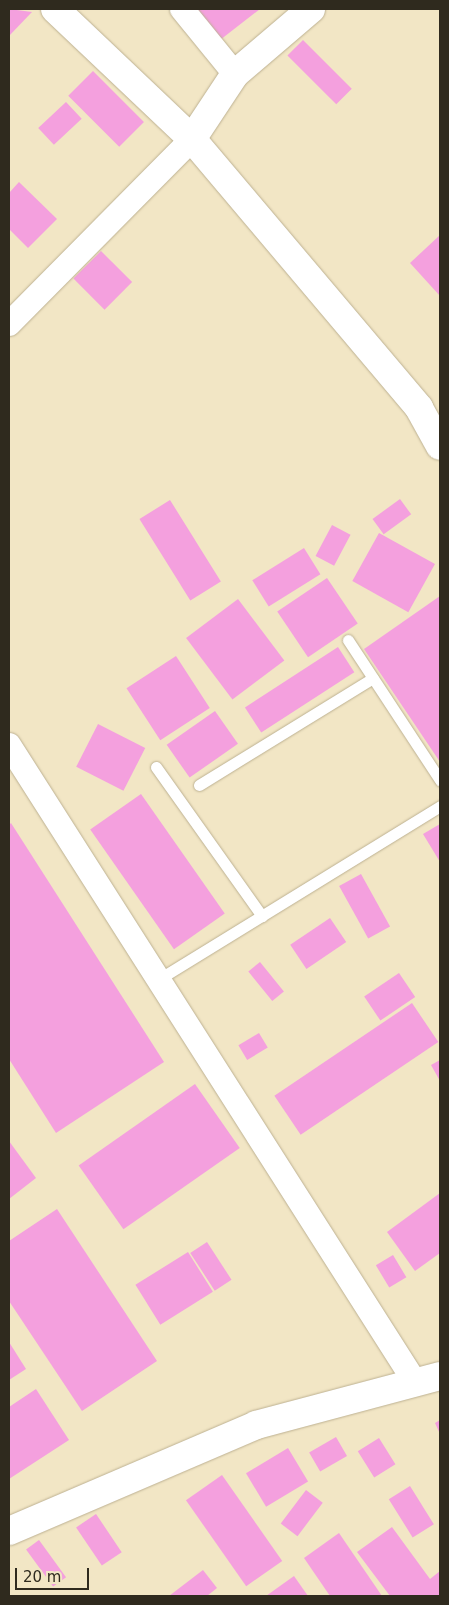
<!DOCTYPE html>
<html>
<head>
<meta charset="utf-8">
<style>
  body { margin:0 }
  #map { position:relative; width:449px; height:1605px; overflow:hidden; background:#f2e6c5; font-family:"DejaVu Sans",sans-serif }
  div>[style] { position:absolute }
  .building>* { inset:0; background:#f4a0de; transform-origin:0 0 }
  .roads { filter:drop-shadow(0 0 1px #bdb192) drop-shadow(0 0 1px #bdb192) }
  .service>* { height:11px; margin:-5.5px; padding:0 5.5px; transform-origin:5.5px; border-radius:5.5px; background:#fff }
  .minor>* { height:24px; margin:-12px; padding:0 12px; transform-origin:12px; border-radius:12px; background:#fff }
  .tertiary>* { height:28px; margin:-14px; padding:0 14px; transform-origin:14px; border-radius:14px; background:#fff }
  span { translate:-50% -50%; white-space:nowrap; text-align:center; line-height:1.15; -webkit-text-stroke:5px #f2e6c5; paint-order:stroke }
  .frame { position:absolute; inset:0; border:10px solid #2f2a1e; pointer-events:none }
  .scale { position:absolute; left:15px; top:1568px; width:74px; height:22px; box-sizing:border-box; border:2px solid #2f2a1e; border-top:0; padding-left:6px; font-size:15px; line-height:18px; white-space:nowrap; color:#2f2a1e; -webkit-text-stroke:4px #f2e6c5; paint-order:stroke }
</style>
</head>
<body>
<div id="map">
  <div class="building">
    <i style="clip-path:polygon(9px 9px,32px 12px,9px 36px)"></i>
    <i style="clip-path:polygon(196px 9px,260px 9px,220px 40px)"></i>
    <i style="left:303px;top:40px;width:69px;height:22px;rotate:45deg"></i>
    <i style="left:93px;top:71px;width:72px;height:35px;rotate:45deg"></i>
    <i style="left:66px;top:102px;width:23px;height:38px;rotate:47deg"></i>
    <i style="clip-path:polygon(19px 182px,57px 219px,28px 248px,9px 229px,9px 193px)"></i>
    <i style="clip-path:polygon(440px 235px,440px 296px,410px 263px)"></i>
    <i style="left:101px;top:251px;width:44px;height:39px;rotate:45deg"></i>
    <i style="left:400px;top:499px;width:19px;height:34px;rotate:54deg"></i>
    <i style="left:170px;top:500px;width:96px;height:36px;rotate:58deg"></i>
    <i style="left:332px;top:525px;width:21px;height:35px;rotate:28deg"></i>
    <i style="left:379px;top:533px;width:64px;height:55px;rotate:29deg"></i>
    <i style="left:304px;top:548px;width:31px;height:61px;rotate:58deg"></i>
    <i style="left:327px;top:578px;width:55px;height:60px;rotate:56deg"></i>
    <i style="clip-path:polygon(440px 596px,440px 762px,364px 649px)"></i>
    <i style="left:238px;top:599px;width:77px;height:65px;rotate:53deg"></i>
    <i style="left:338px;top:647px;width:30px;height:111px;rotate:57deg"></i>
    <i style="left:176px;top:656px;width:62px;height:59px;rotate:57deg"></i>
    <i style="left:215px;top:711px;width:40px;height:59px;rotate:55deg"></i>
    <i style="left:98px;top:724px;width:53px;height:48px;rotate:27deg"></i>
    <i style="left:141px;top:794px;width:146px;height:62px;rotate:55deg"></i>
    <i style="clip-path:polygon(11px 823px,164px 1062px,56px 1133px,9px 1059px,9px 825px)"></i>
    <i style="clip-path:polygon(440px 824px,440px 862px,423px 834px)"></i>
    <i style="left:361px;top:874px;width:60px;height:25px;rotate:61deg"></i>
    <i style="left:330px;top:918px;width:29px;height:48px;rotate:56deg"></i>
    <i style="left:260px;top:962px;width:38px;height:15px;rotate:51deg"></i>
    <i style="left:399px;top:973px;width:29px;height:42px;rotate:56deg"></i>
    <i style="left:412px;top:1003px;width:47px;height:166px;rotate:56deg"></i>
    <i style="left:259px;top:1033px;width:17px;height:24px;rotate:59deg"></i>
    <i style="clip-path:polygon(440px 1060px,440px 1081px,431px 1065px)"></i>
    <i style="left:195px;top:1084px;width:78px;height:142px;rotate:55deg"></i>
    <i style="clip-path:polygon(9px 1141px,36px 1178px,9px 1199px)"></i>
    <i style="clip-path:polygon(440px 1193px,440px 1253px,415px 1271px,387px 1232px)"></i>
    <i style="clip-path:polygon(57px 1209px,157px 1361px,82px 1411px,9px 1301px,9px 1241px)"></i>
    <i style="left:207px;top:1242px;width:45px;height:20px;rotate:57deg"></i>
    <i style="left:188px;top:1252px;width:47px;height:62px;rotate:58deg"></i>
    <i style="left:393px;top:1255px;width:26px;height:20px;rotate:59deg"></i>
    <i style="clip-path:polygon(9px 1342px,26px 1369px,9px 1380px)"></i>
    <i style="clip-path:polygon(36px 1389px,69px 1440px,9px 1479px,9px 1407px)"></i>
    <i style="clip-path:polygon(440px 1420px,440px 1434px,435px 1423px)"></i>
    <i style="left:336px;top:1437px;width:22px;height:31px;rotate:60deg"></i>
    <i style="left:379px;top:1438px;width:31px;height:25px;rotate:58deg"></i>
    <i style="left:288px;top:1448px;width:39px;height:49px;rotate:59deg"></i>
    <i style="left:222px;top:1475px;width:105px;height:44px;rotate:55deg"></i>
    <i style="left:410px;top:1486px;width:45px;height:25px;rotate:58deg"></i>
    <i style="left:306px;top:1490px;width:21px;height:42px;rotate:37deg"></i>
    <i style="left:96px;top:1514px;width:46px;height:24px;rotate:56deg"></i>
    <i style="clip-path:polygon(392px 1527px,430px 1579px,440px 1571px,440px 1596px,390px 1596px,357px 1552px)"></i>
    <i style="clip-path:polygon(339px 1533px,382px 1596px,330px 1596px,304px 1558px)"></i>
    <i style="left:39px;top:1540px;width:46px;height:16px;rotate:54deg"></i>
    <i style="clip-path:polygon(203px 1570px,217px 1588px,207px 1596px,169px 1596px)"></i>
    <i style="clip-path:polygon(294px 1576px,308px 1596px,266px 1596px)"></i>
  </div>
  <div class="roads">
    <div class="service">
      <i style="left:348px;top:640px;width:168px;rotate:56.7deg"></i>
      <i style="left:156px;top:767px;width:183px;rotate:54.6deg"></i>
      <i style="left:199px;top:785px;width:204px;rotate:-31.6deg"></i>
      <i style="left:159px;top:979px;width:330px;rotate:-31.6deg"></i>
    </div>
    <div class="minor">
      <i style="left:182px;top:9px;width:84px;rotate:50.8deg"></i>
      <i style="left:9px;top:324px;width:260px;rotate:-45.3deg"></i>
      <i style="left:9px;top:745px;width:755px;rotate:57.49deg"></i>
    </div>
    <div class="tertiary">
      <i style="left:55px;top:9px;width:189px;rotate:43.5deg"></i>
      <i style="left:192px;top:139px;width:352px;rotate:49.8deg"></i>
      <i style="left:419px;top:408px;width:43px;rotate:61.1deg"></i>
      <i style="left:192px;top:139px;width:78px;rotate:-56.5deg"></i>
      <i style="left:235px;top:74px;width:100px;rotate:-40.5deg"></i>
      <i style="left:9px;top:1531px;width:269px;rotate:-23.2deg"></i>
      <i style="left:256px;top:1425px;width:190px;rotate:-14.9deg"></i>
    </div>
  </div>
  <div class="frame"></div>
  <div class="scale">20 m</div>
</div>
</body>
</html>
